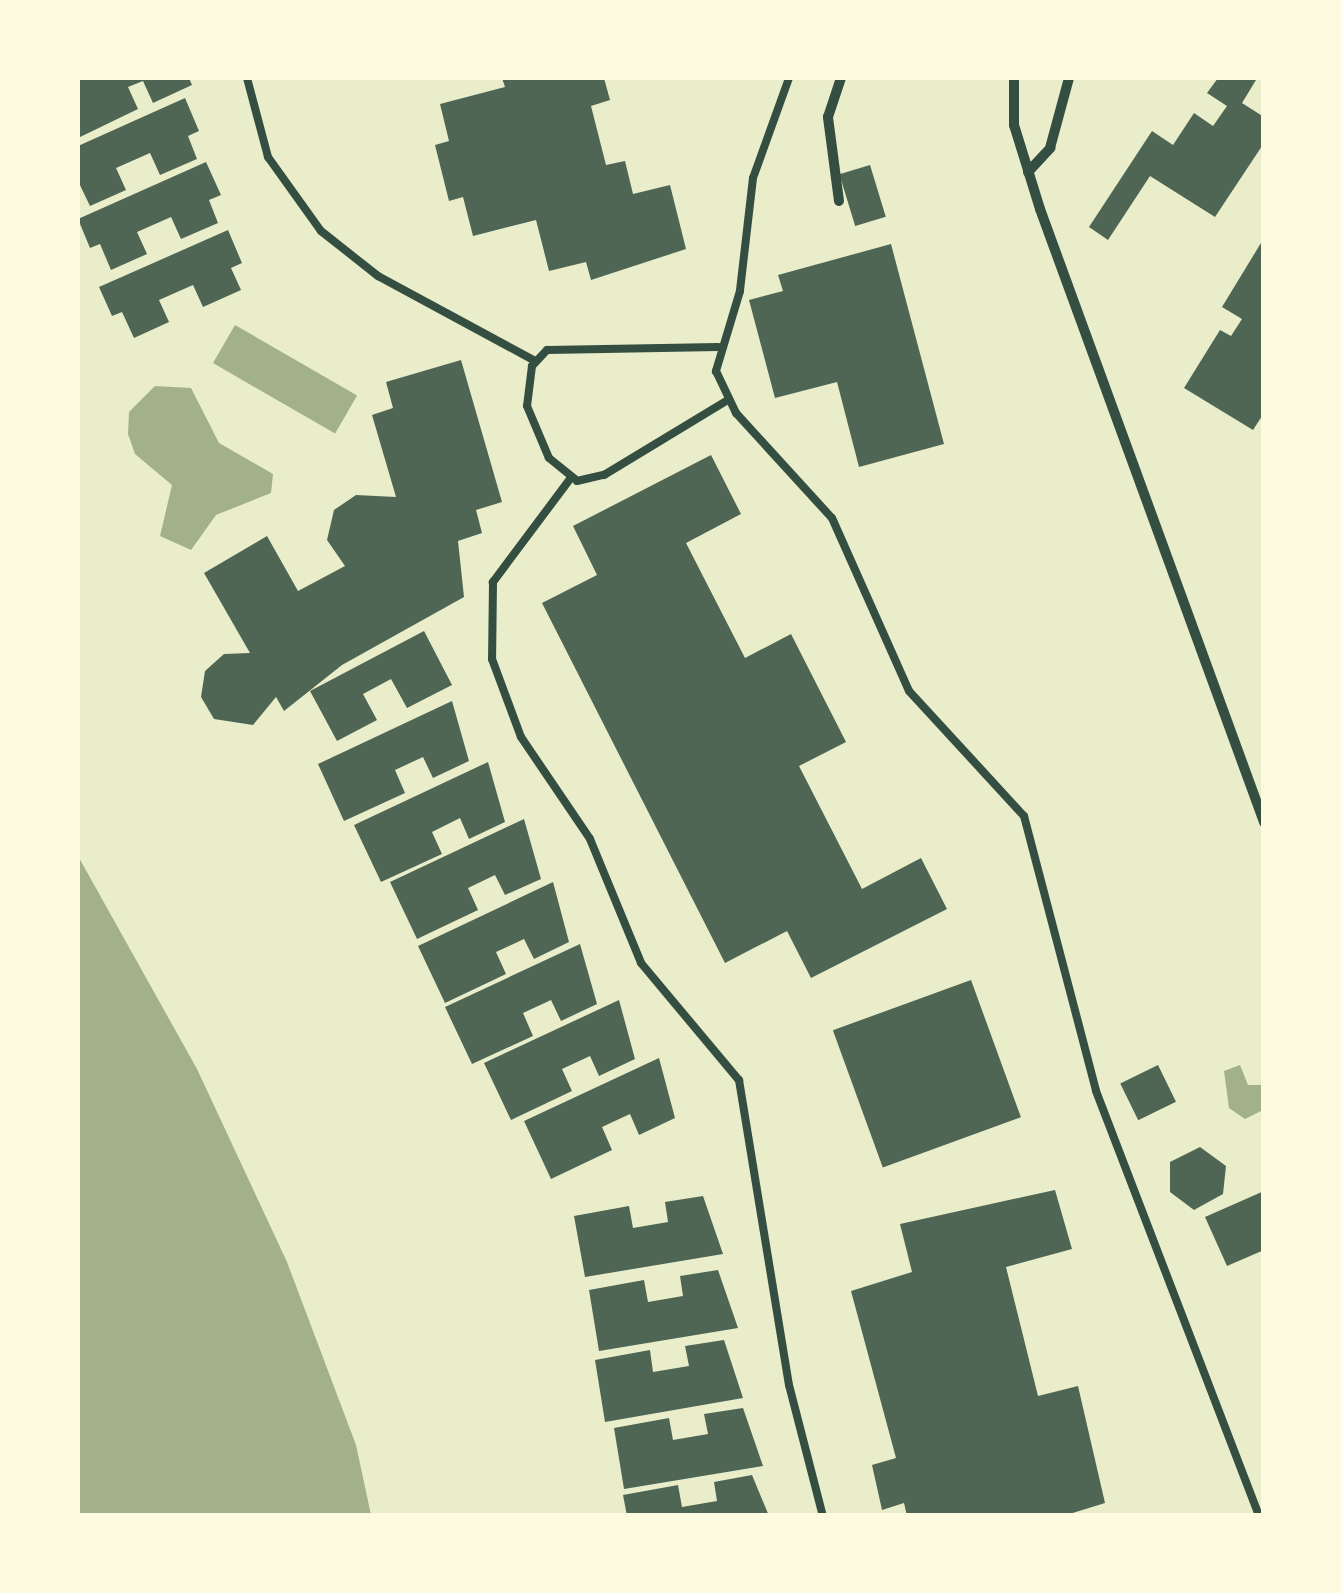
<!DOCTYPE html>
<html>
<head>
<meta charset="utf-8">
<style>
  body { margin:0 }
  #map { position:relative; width:1341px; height:1593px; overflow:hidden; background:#e9edc9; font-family:Karla,sans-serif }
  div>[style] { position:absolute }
  .water>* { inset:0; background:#a3b18a; transform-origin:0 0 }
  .building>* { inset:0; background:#4f6655; transform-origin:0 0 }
  .service>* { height:8px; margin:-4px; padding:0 4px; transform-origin:4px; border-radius:4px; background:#344e41 }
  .minor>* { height:10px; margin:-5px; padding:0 5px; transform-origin:5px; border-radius:5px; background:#344e41 }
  span { translate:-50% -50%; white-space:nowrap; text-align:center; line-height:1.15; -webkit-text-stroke:9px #fefae0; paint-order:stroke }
  .frame { position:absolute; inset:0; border:80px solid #fefae0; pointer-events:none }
</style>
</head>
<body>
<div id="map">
  <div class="water">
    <i style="left:235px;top:325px;width:141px;height:44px;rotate:30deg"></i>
    <i style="clip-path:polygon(155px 386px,191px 388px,219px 443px,273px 474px,271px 493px,216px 515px,191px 550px,160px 536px,172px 485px,135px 454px,128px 434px,129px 412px)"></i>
    <i style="clip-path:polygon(78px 856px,197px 1069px,287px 1262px,356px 1445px,371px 1515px,78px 1515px)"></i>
    <i style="clip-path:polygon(1240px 1065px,1248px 1085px,1263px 1085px,1263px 1110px,1245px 1119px,1229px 1108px,1224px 1071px)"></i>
  </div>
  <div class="building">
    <i style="clip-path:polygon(78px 78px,189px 78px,192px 85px,153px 103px,143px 81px,128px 87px,138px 109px,78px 138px)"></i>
    <i style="clip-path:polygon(502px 78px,604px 78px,610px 100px,591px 106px,606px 165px,625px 161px,633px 194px,670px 185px,686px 249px,591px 280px,586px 262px,549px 271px,536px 220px,473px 236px,463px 197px,449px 201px,435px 145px,449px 141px,440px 104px,505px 87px)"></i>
    <i style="clip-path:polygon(1218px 78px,1256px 80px,1242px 103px,1264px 117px,1264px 143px,1215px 217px,1150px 176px,1108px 240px,1089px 227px,1152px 131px,1173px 145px,1194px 113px,1213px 126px,1227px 106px,1207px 93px)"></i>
    <i style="clip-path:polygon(185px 98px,199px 131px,188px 136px,197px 159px,160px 175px,150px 153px,116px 168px,126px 190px,90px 206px,78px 181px,78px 146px)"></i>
    <i style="clip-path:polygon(206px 162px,221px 195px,209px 200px,218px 223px,181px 239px,171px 217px,137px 232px,147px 254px,111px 270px,100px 244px,90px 248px,78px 219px)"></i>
    <i style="left:870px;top:165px;width:54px;height:32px;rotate:73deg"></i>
    <i style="clip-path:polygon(228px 230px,242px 263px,231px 268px,241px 290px,203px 307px,193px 285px,159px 300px,169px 322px,134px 338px,122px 312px,112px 316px,99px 287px)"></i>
    <i style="clip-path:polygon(1264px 238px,1264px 413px,1253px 430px,1184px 388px,1220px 330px,1231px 336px,1242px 319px,1222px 307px)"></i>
    <i style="clip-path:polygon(891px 244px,944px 444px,859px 467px,837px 382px,775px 398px,749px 300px,783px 291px,778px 275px)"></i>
    <i style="clip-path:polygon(461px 360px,502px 502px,476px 510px,482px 533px,458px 541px,464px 597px,342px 665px,284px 711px,276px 697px,253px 725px,214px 719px,201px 697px,205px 671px,224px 654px,250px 653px,204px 573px,267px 536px,298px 591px,345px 566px,327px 540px,334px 510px,356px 495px,396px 497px,372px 415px,393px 408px,386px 382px)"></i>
    <i style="clip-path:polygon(711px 455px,741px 514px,686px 543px,745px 658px,791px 634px,846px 742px,799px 766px,862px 889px,921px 858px,947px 909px,811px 978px,787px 931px,725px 963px,542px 603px,597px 575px,573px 526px)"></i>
    <i style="clip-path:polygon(424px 631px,452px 685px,407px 708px,391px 679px,363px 694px,377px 720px,337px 741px,310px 691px)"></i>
    <i style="clip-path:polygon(452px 701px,469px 761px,433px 778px,423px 757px,395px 770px,405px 793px,344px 821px,318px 764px)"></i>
    <i style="clip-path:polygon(488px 762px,505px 822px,469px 839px,460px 818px,432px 832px,442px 854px,381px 882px,354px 825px)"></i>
    <i style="clip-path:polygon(524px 819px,541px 879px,505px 895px,495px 875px,468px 888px,478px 910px,417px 939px,390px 882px)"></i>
    <i style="clip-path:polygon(553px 882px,569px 942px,534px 959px,524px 939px,496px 952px,506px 974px,445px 1003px,418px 946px)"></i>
    <i style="clip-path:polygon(580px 944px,597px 1004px,561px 1021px,551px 1000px,523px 1013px,533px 1036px,472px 1064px,445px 1007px)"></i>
    <i style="left:971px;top:980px;width:146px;height:147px;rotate:70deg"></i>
    <i style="clip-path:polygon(619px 1000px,635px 1059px,599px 1076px,590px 1056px,562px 1069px,572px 1091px,511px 1120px,484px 1063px)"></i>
    <i style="clip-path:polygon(659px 1058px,675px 1118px,639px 1135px,630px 1114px,602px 1127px,612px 1150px,551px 1179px,524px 1121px)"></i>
    <i style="left:1158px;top:1065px;width:41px;height:42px;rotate:64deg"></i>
    <i style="clip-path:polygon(1200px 1147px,1226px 1166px,1223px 1194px,1194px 1210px,1170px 1192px,1170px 1162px)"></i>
    <i style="clip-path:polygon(1055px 1190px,1072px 1249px,1006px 1267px,1038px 1396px,1078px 1386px,1105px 1503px,1063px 1516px,907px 1516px,904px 1503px,882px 1510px,872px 1465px,896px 1458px,851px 1291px,912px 1272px,900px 1224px)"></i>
    <i style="clip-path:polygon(1264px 1191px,1264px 1250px,1227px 1266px,1205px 1217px)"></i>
    <i style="clip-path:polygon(703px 1196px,723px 1254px,585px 1277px,574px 1216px,629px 1206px,633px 1228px,668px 1222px,665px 1202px)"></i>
    <i style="clip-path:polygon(718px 1270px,738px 1328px,599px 1351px,589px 1290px,644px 1280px,648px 1302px,683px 1296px,680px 1276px)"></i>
    <i style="clip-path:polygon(724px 1340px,743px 1398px,605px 1422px,595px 1360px,650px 1350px,653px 1372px,689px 1366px,685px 1346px)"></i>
    <i style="clip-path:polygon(743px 1408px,763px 1466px,624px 1489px,614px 1428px,669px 1418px,673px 1440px,708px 1434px,704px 1414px)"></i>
    <i style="clip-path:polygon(752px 1475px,769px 1516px,627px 1516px,623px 1495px,678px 1485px,682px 1507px,717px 1501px,714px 1482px)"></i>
  </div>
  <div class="service">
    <i style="left:247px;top:78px;width:82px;rotate:75.1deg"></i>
    <i style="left:268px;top:157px;width:91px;rotate:54.4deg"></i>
    <i style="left:321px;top:231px;width:73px;rotate:38.3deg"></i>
    <i style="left:378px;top:276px;width:179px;rotate:28.4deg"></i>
    <i style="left:789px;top:78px;width:106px;rotate:109.8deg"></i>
    <i style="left:753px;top:178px;width:114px;rotate:96.6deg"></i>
    <i style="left:740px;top:291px;width:84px;rotate:106.7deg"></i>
    <i style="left:716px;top:371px;width:47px;rotate:64.5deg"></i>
    <i style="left:736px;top:413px;width:142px;rotate:47.6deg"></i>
    <i style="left:832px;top:518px;width:189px;rotate:66deg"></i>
    <i style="left:909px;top:691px;width:170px;rotate:47.4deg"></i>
    <i style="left:1024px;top:816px;width:284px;rotate:75.3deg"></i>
    <i style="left:1096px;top:1091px;width:455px;rotate:69deg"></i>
    <i style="left:718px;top:347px;width:171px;rotate:179deg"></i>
    <i style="left:547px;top:350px;width:22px;rotate:133deg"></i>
    <i style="left:532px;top:366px;width:40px;rotate:97.1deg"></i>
    <i style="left:527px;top:406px;width:56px;rotate:67.1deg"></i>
    <i style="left:549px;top:458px;width:36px;rotate:39deg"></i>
    <i style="left:577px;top:481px;width:28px;rotate:-13deg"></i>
    <i style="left:604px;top:475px;width:145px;rotate:-31.2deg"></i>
    <i style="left:570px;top:479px;width:129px;rotate:126.8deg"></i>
    <i style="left:493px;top:582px;width:77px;rotate:90.7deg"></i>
    <i style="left:492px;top:659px;width:83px;rotate:69.6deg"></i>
    <i style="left:521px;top:737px;width:123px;rotate:55.9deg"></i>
    <i style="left:590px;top:839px;width:134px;rotate:67.6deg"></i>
    <i style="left:641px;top:963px;width:153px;rotate:50.1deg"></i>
    <i style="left:739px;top:1080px;width:309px;rotate:80.7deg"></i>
    <i style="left:789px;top:1385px;width:135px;rotate:75.5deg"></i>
  </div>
  <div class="minor">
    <i style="left:1014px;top:78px;width:47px;rotate:90deg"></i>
    <i style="left:1014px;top:125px;width:88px;rotate:72.8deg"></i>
    <i style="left:1040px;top:209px;width:653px;rotate:69.93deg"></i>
    <i style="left:1028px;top:172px;width:33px;rotate:-47deg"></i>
    <i style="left:1050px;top:148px;width:73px;rotate:-74.8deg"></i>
    <i style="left:839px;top:201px;width:85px;rotate:-97.5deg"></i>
    <i style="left:828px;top:117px;width:41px;rotate:-71.6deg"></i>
  </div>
  <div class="frame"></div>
</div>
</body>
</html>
